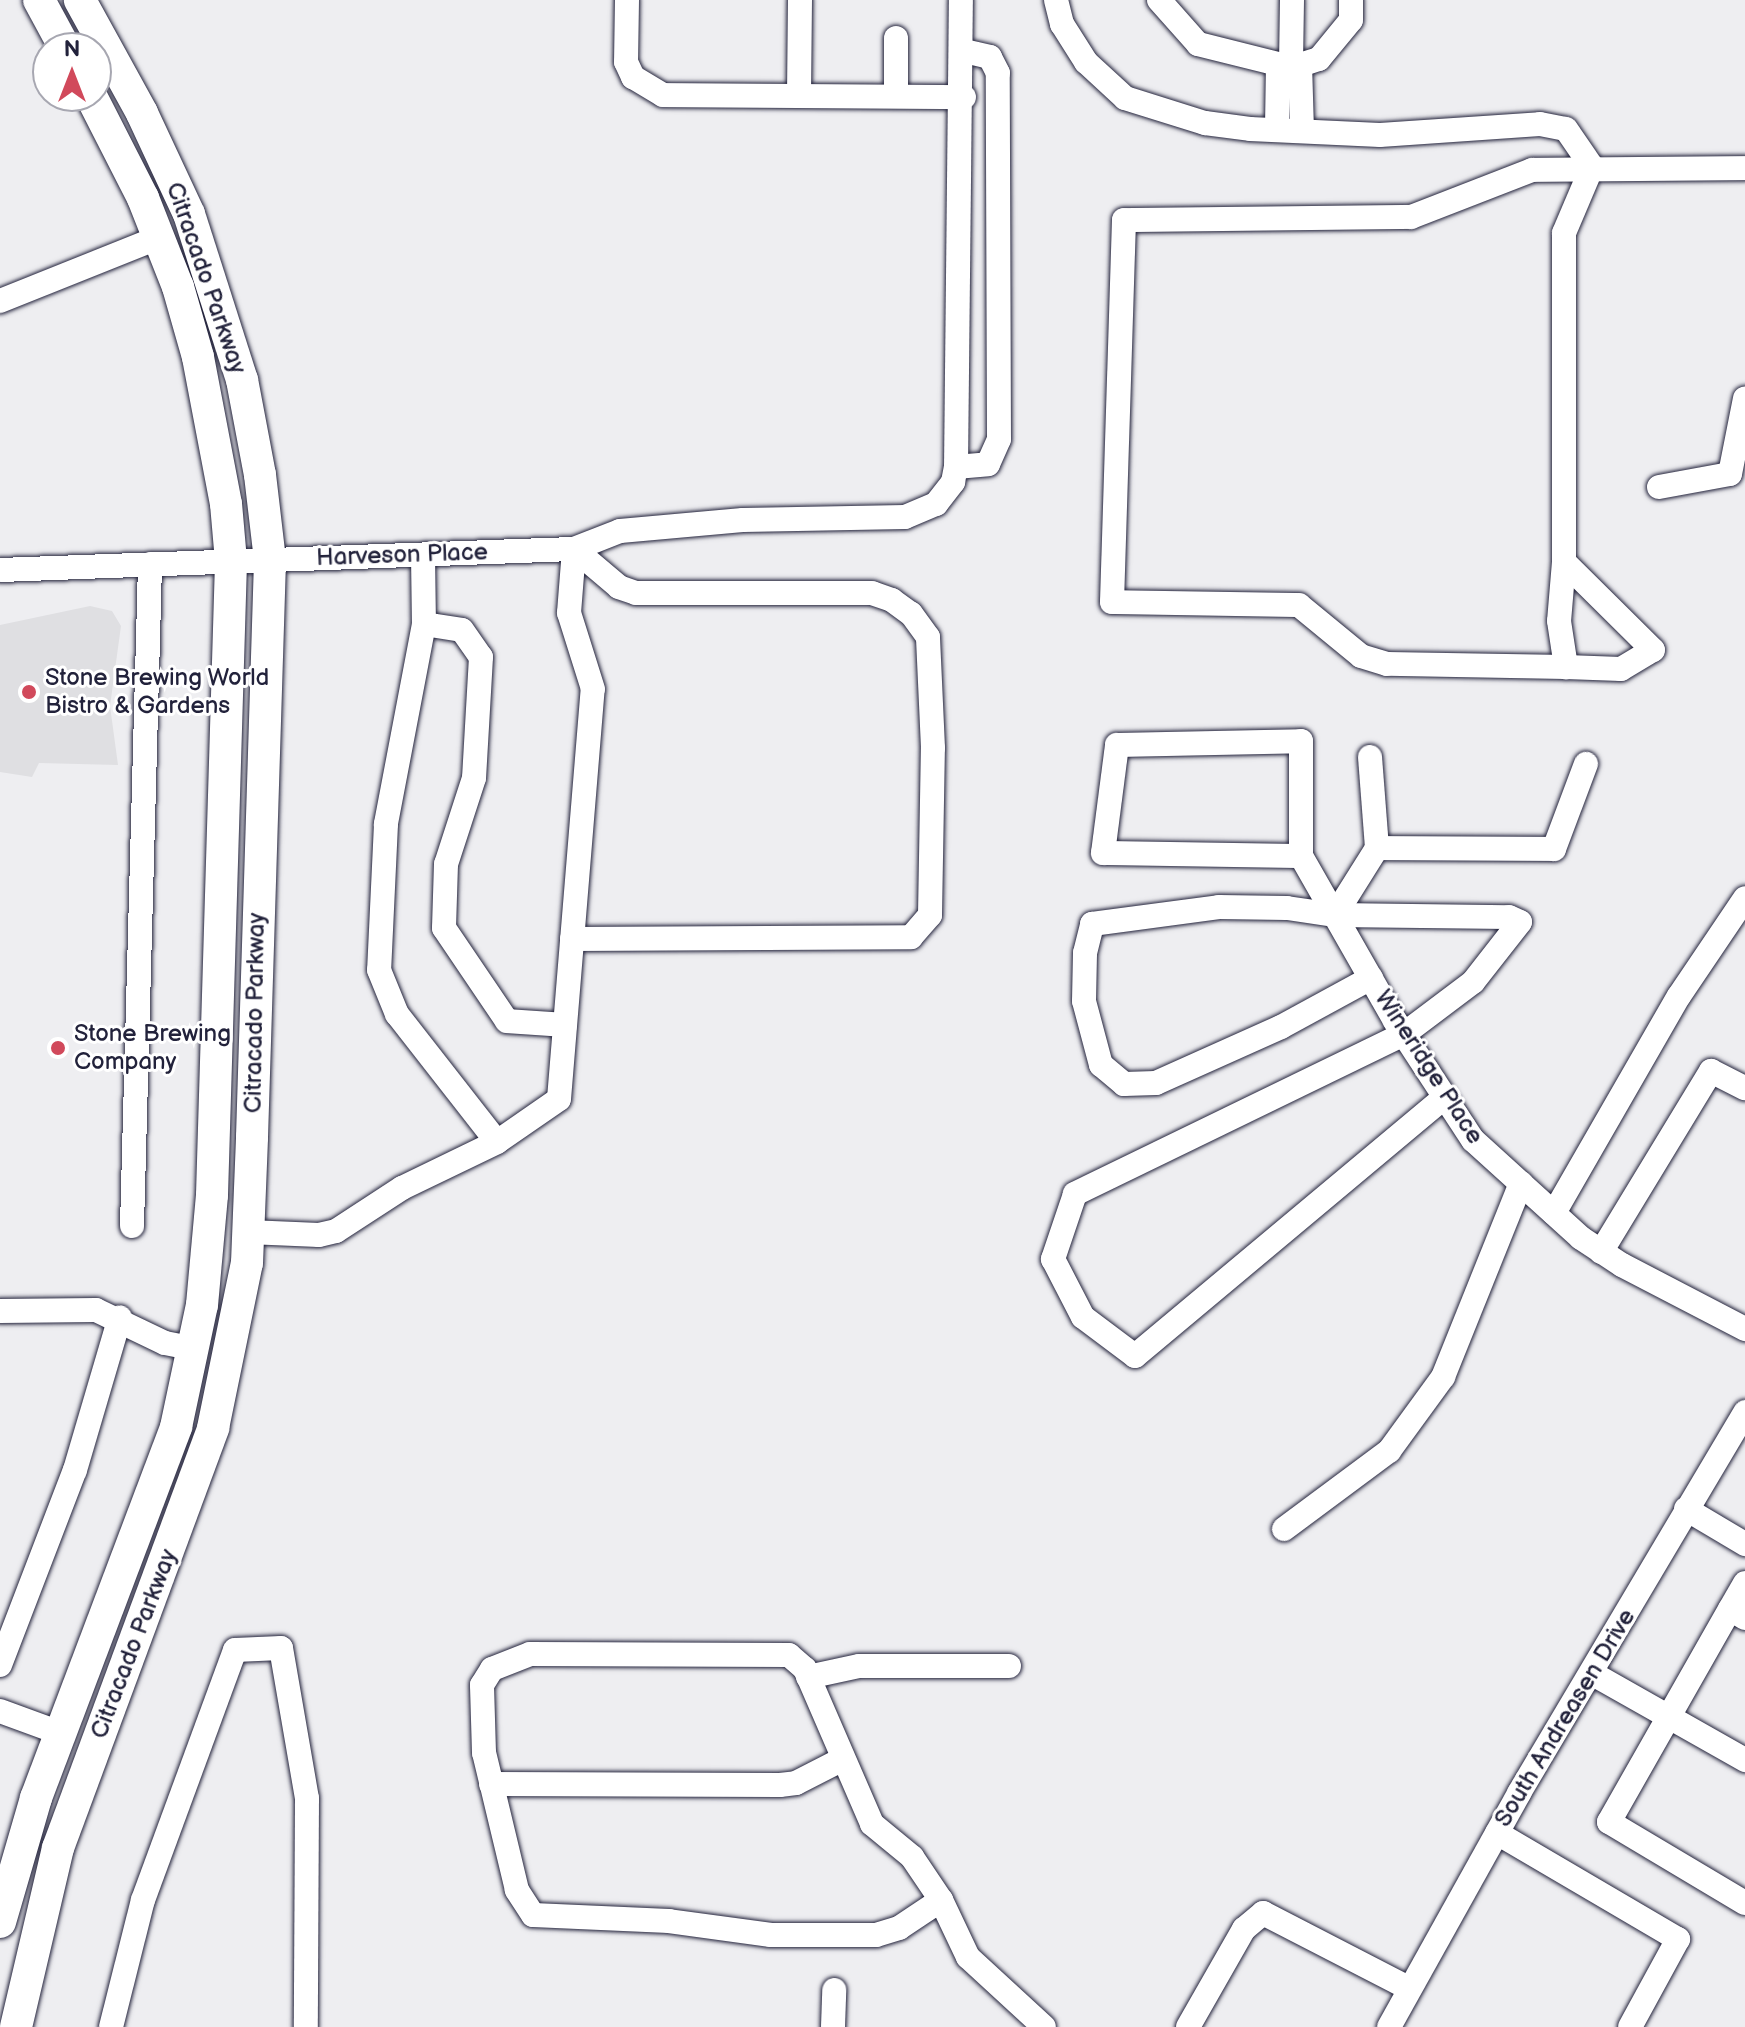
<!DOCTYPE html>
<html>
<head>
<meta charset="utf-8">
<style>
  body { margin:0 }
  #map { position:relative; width:1745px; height:2027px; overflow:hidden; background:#fff; font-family:"Balsamiq Sans",sans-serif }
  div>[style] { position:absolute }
  .built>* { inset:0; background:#eeeef1 }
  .green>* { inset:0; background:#dfdfe2 }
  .roads { filter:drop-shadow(0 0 2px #22223b) drop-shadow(0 0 2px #22223b) }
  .minor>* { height:24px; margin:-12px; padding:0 12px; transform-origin:12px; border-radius:12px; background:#fff }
  .major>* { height:32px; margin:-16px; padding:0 16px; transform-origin:16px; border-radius:16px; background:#fff }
  .dots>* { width:22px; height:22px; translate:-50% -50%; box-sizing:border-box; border:4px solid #fff; border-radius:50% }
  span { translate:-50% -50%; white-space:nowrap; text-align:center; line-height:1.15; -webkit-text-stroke:6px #fff; paint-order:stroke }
  .street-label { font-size:24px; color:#22223b }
  .poi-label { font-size:24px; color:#22223b }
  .left { translate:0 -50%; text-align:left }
  .north { position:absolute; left:32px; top:32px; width:80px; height:80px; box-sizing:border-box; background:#fff; border:2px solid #a7a7b1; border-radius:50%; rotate:0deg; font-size:22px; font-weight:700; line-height:32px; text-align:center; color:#22223b }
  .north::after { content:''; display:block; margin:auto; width:28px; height:36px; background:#d1495b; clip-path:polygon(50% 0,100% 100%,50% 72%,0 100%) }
</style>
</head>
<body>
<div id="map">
  <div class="built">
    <i style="clip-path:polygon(evenodd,0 0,1745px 0,1745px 2027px,0 2027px,0 0,48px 48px,96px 48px,96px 96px,48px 96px,48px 48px)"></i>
  </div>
  <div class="green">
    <i style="clip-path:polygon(90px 606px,112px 611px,121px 626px,110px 706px,118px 765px,39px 763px,32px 777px,0 772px,0 625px)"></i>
  </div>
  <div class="roads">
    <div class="minor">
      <i style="left:627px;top:0;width:62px;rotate:90.9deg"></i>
      <i style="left:626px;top:62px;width:17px;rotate:65deg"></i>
      <i style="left:633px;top:77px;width:35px;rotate:31deg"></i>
      <i style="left:663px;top:95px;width:301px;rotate:0.4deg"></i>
      <i style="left:1056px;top:0;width:25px;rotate:76deg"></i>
      <i style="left:1062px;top:24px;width:45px;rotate:57.7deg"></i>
      <i style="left:1086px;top:62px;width:53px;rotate:42.7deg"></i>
      <i style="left:1125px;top:98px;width:84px;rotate:17.4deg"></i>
      <i style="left:1205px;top:123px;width:45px;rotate:7.6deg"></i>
      <i style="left:1250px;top:129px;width:130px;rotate:2.6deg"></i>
      <i style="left:1380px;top:135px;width:160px;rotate:-3.9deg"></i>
      <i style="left:1540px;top:124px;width:26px;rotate:11deg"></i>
      <i style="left:1566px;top:129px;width:46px;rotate:55.6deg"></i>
      <i style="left:1159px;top:0;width:59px;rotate:48.4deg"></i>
      <i style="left:1198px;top:44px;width:82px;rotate:14deg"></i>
      <i style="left:1278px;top:64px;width:66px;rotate:90.9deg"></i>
      <i style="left:896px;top:38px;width:58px;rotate:90deg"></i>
      <i style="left:1278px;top:64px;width:13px"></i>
      <i style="left:1291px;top:64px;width:64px;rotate:-89.1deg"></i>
      <i style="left:799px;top:95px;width:95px;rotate:-89.4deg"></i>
      <i style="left:1302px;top:131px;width:66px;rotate:-91.7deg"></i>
      <i style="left:1300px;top:65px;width:20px;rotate:-18deg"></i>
      <i style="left:1319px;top:59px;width:50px;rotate:-50.6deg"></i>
      <i style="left:1351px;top:20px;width:20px;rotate:-90deg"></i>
      <i style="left:0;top:301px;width:172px;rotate:-21.8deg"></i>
      <i style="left:956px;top:467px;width:32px;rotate:-5deg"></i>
      <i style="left:988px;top:464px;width:27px;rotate:-66deg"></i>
      <i style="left:999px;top:439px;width:366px;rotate:-90.2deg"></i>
      <i style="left:998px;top:73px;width:18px;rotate:-117deg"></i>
      <i style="left:990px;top:57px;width:27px;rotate:-167deg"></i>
      <i style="left:1659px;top:487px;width:72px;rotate:-10.4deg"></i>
      <i style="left:1730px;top:474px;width:77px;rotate:-78.8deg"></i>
      <i style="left:423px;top:555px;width:69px;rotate:89.2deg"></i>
      <i style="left:424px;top:624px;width:204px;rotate:100.8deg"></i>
      <i style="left:386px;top:824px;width:146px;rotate:92.7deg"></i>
      <i style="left:379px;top:970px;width:48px;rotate:67.8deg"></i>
      <i style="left:397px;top:1014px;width:162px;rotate:52deg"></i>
      <i style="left:1564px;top:562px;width:59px;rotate:94.8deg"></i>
      <i style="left:1559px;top:621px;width:47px;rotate:81.3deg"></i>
      <i style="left:1566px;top:667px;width:55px;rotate:2.1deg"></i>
      <i style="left:1621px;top:669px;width:37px;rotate:-31deg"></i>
      <i style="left:1653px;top:650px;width:125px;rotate:-135.3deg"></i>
      <i style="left:1564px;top:562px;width:329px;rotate:-90deg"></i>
      <i style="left:1564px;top:233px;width:72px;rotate:-67deg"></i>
      <i style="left:0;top:570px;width:574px;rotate:-2.1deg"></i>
      <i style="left:574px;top:549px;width:49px;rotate:-21.4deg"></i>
      <i style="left:620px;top:531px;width:123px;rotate:-5.1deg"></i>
      <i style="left:743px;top:520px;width:162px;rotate:-1.1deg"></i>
      <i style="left:905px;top:517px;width:34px;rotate:-23deg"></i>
      <i style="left:936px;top:504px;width:28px;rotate:-52deg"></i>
      <i style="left:953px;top:482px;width:15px;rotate:-79deg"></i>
      <i style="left:956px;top:467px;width:467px;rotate:-89.4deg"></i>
      <i style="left:424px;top:624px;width:38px;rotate:9deg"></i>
      <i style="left:462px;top:630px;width:33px;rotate:55deg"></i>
      <i style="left:481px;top:657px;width:121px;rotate:93.3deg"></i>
      <i style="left:474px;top:778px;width:90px;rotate:108deg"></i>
      <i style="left:446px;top:864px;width:64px;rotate:91.8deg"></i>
      <i style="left:444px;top:928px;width:112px;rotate:55.9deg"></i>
      <i style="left:507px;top:1021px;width:58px;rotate:3.9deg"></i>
      <i style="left:1566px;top:667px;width:179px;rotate:-179deg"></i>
      <i style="left:1387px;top:664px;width:27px;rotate:-163deg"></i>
      <i style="left:1361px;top:656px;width:80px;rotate:-140.6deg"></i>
      <i style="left:1299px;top:605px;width:187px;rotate:-179.1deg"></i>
      <i style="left:1112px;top:602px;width:382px;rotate:-88.2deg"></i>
      <i style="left:1124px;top:220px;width:287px;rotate:-0.6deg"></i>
      <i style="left:1411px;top:217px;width:130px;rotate:-21.2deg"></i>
      <i style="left:1532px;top:170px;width:213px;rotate:-0.5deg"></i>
      <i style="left:1370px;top:757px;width:91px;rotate:85.6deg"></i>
      <i style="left:1301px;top:856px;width:198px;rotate:-179.1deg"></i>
      <i style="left:1103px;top:853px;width:109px;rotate:-82.6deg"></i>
      <i style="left:1117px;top:745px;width:184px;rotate:-1.2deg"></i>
      <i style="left:1301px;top:741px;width:115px;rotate:90deg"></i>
      <i style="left:1301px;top:856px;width:190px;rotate:60.3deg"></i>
      <i style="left:1395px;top:1021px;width:142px;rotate:56.8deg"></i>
      <i style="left:1473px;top:1140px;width:146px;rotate:42.2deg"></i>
      <i style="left:1581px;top:1238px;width:49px;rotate:33.4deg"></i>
      <i style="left:1622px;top:1265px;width:139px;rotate:27.5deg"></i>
      <i style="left:1335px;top:915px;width:79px;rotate:-57.9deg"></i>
      <i style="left:1377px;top:848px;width:177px;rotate:0.3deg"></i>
      <i style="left:1554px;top:849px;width:91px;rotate:-69.4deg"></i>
      <i style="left:572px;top:939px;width:339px;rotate:-0.3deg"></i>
      <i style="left:911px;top:937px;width:29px;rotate:-49deg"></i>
      <i style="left:930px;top:915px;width:167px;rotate:-89deg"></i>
      <i style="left:933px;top:748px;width:111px;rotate:-92.6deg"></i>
      <i style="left:928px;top:637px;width:29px;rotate:-126deg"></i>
      <i style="left:911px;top:614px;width:24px;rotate:-144deg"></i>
      <i style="left:892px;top:600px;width:21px;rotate:-161deg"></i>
      <i style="left:872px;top:593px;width:236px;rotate:180deg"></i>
      <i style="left:636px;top:593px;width:18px;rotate:-161deg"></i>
      <i style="left:619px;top:587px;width:59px;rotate:-139.8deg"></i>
      <i style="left:1371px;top:978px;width:102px;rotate:151.4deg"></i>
      <i style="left:1281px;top:1027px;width:137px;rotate:155.9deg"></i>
      <i style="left:1156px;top:1083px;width:32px;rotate:178deg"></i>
      <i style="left:1124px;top:1084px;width:30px;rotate:-140deg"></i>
      <i style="left:1101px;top:1065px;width:66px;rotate:-104.9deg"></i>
      <i style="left:1084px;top:1001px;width:48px;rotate:-88.8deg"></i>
      <i style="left:1085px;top:953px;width:30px;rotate:-76deg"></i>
      <i style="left:1092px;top:924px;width:128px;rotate:-7.6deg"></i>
      <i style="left:1219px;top:907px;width:68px;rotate:0.8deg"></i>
      <i style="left:1287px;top:908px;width:49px;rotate:8.3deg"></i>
      <i style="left:1335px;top:915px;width:174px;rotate:0.7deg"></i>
      <i style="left:1509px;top:917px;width:12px;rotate:24deg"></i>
      <i style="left:1520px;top:922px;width:76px;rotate:128.1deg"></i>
      <i style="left:1473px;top:982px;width:86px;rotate:143deg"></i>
      <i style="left:1404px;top:1034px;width:366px;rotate:154.1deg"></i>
      <i style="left:1075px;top:1194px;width:69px;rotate:108.7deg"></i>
      <i style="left:1053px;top:1259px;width:65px;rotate:62.7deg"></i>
      <i style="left:1083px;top:1317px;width:65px;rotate:36.9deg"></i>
      <i style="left:1135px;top:1356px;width:404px;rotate:-39.9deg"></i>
      <i style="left:1554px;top:1213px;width:250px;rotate:-60.1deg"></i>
      <i style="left:1679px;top:996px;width:118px;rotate:-56deg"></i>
      <i style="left:132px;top:1226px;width:662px;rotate:-88.44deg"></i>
      <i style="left:248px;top:1232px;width:71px;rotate:2.4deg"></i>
      <i style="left:319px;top:1235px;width:17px;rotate:-13deg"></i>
      <i style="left:336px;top:1231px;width:79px;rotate:-33.1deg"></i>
      <i style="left:402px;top:1188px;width:106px;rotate:-25.8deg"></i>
      <i style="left:497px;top:1142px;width:75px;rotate:-34.7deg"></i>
      <i style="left:559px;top:1099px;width:411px;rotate:-85.3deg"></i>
      <i style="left:593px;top:689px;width:80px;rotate:-107.5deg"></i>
      <i style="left:569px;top:613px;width:64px;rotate:-85.5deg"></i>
      <i style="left:1601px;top:1252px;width:212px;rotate:-58.7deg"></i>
      <i style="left:1711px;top:1071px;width:38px;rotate:27deg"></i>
      <i style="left:0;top:1311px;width:96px;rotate:-0.6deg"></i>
      <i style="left:96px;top:1310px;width:76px;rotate:25.6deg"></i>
      <i style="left:165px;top:1343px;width:31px;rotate:11deg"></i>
      <i style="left:1686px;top:1509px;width:69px;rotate:30.7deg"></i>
      <i style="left:1284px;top:1529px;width:131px;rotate:-36.6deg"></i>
      <i style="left:1389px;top:1451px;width:92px;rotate:-53.9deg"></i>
      <i style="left:1443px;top:1377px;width:209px;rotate:-68.1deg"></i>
      <i style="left:1730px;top:1609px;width:30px;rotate:-60deg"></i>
      <i style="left:1745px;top:1618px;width:17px;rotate:-149deg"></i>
      <i style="left:1730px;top:1609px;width:245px;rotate:119.6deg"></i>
      <i style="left:1609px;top:1822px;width:158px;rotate:30.8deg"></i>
      <i style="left:0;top:1665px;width:209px;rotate:-69deg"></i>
      <i style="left:75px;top:1470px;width:159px;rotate:-73.6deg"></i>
      <i style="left:1593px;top:1674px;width:175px;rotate:29.5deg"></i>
      <i style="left:808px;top:1677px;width:52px;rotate:-12.2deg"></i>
      <i style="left:859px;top:1666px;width:150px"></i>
      <i style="left:0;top:1711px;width:64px;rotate:20.1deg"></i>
      <i style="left:491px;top:1784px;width:289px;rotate:0.2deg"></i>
      <i style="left:780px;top:1785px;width:16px;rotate:-7deg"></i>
      <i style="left:796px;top:1783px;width:51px;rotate:-27.1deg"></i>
      <i style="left:1497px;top:1833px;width:210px;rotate:30.4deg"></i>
      <i style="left:1678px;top:1939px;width:100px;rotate:118.6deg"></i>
      <i style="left:941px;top:1900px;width:50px;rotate:146.3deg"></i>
      <i style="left:899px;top:1928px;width:24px;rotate:163deg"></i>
      <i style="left:876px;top:1935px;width:105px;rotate:180deg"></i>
      <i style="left:771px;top:1935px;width:103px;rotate:-172.2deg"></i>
      <i style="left:669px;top:1921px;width:136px;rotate:-177.5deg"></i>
      <i style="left:533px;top:1915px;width:30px;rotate:-123deg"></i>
      <i style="left:517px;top:1890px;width:141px;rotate:-103.5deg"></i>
      <i style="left:484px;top:1753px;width:68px;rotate:-91.7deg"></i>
      <i style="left:482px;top:1685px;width:19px;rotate:-58deg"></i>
      <i style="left:492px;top:1669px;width:41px;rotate:-21.5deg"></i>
      <i style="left:530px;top:1654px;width:259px;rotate:0.2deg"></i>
      <i style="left:789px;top:1655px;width:21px;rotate:41deg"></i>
      <i style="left:805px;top:1669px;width:169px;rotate:66.6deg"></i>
      <i style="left:872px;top:1824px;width:52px;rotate:39.5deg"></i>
      <i style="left:912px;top:1857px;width:52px;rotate:56deg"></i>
      <i style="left:941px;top:1900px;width:63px;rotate:64.7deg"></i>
      <i style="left:968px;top:1957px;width:103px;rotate:42.6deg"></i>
      <i style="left:111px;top:2027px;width:131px;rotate:-75.9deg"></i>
      <i style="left:143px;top:1900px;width:266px;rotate:-69.8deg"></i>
      <i style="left:235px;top:1650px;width:46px;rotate:-2.5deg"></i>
      <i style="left:281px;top:1648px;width:152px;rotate:80.2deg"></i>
      <i style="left:307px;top:1798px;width:229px;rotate:90.3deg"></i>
      <i style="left:833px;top:2027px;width:37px;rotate:-88deg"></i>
      <i style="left:1188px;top:2027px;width:113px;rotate:-60.3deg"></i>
      <i style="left:1244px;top:1929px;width:25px;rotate:-40deg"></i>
      <i style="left:1263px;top:1913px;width:165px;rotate:27.3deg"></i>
      <i style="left:1389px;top:2027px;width:268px;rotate:-60.9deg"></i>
      <i style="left:1519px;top:1793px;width:443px;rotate:-59.3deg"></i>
    </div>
    <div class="major">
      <i style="left:39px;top:0;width:55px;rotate:61.6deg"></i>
      <i style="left:0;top:1922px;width:129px;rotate:-73.8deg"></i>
      <i style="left:36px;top:1798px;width:397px;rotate:-69.3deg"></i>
      <i style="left:176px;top:1427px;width:125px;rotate:-78deg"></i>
      <i style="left:202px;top:1305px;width:110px;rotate:-84.8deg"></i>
      <i style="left:212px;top:1195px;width:634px;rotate:-88.28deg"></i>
      <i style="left:231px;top:561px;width:57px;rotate:-95deg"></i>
      <i style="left:226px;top:504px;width:150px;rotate:-100.8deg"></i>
      <i style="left:198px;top:357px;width:73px;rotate:-105.9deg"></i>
      <i style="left:178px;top:287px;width:96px;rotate:-111.5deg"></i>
      <i style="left:143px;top:198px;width:114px;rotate:-117deg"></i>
      <i style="left:16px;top:2027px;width:184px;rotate:-76.8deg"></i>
      <i style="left:58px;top:1848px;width:448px;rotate:-69.7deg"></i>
      <i style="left:213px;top:1428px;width:168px;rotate:-78.4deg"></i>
      <i style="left:247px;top:1263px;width:126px;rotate:-87.7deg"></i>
      <i style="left:252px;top:1137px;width:577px;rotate:-88.21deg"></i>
      <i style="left:270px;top:560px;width:86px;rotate:-96.7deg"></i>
      <i style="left:260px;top:475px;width:97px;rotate:-100.7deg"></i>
      <i style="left:242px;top:380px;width:174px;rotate:-107.7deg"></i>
      <i style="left:189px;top:214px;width:111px;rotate:-115deg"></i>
      <i style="left:142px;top:113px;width:129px;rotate:-118.8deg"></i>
    </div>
  </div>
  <div class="dots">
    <i style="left:29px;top:692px;background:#d1495b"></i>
    <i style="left:58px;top:1048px;background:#d1495b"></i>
  </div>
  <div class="street-label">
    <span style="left:206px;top:278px;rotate:71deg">Citracado Parkway</span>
    <span style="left:402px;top:555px;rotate:-2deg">Harveson Place</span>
    <span style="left:255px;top:1013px;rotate:-89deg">Citracado Parkway</span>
    <span style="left:1429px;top:1067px;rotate:57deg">Wineridge Place</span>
    <span style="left:134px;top:1644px;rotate:-69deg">Citracado Parkway</span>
    <span style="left:1565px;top:1718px;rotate:-59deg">South Andreasen Drive</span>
  </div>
  <div class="poi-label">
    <span class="left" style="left:45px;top:692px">Stone Brewing World<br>Bistro &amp; Gardens</span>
    <span class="left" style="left:74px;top:1048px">Stone Brewing<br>Company</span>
  </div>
  <div class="north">N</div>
</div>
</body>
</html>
